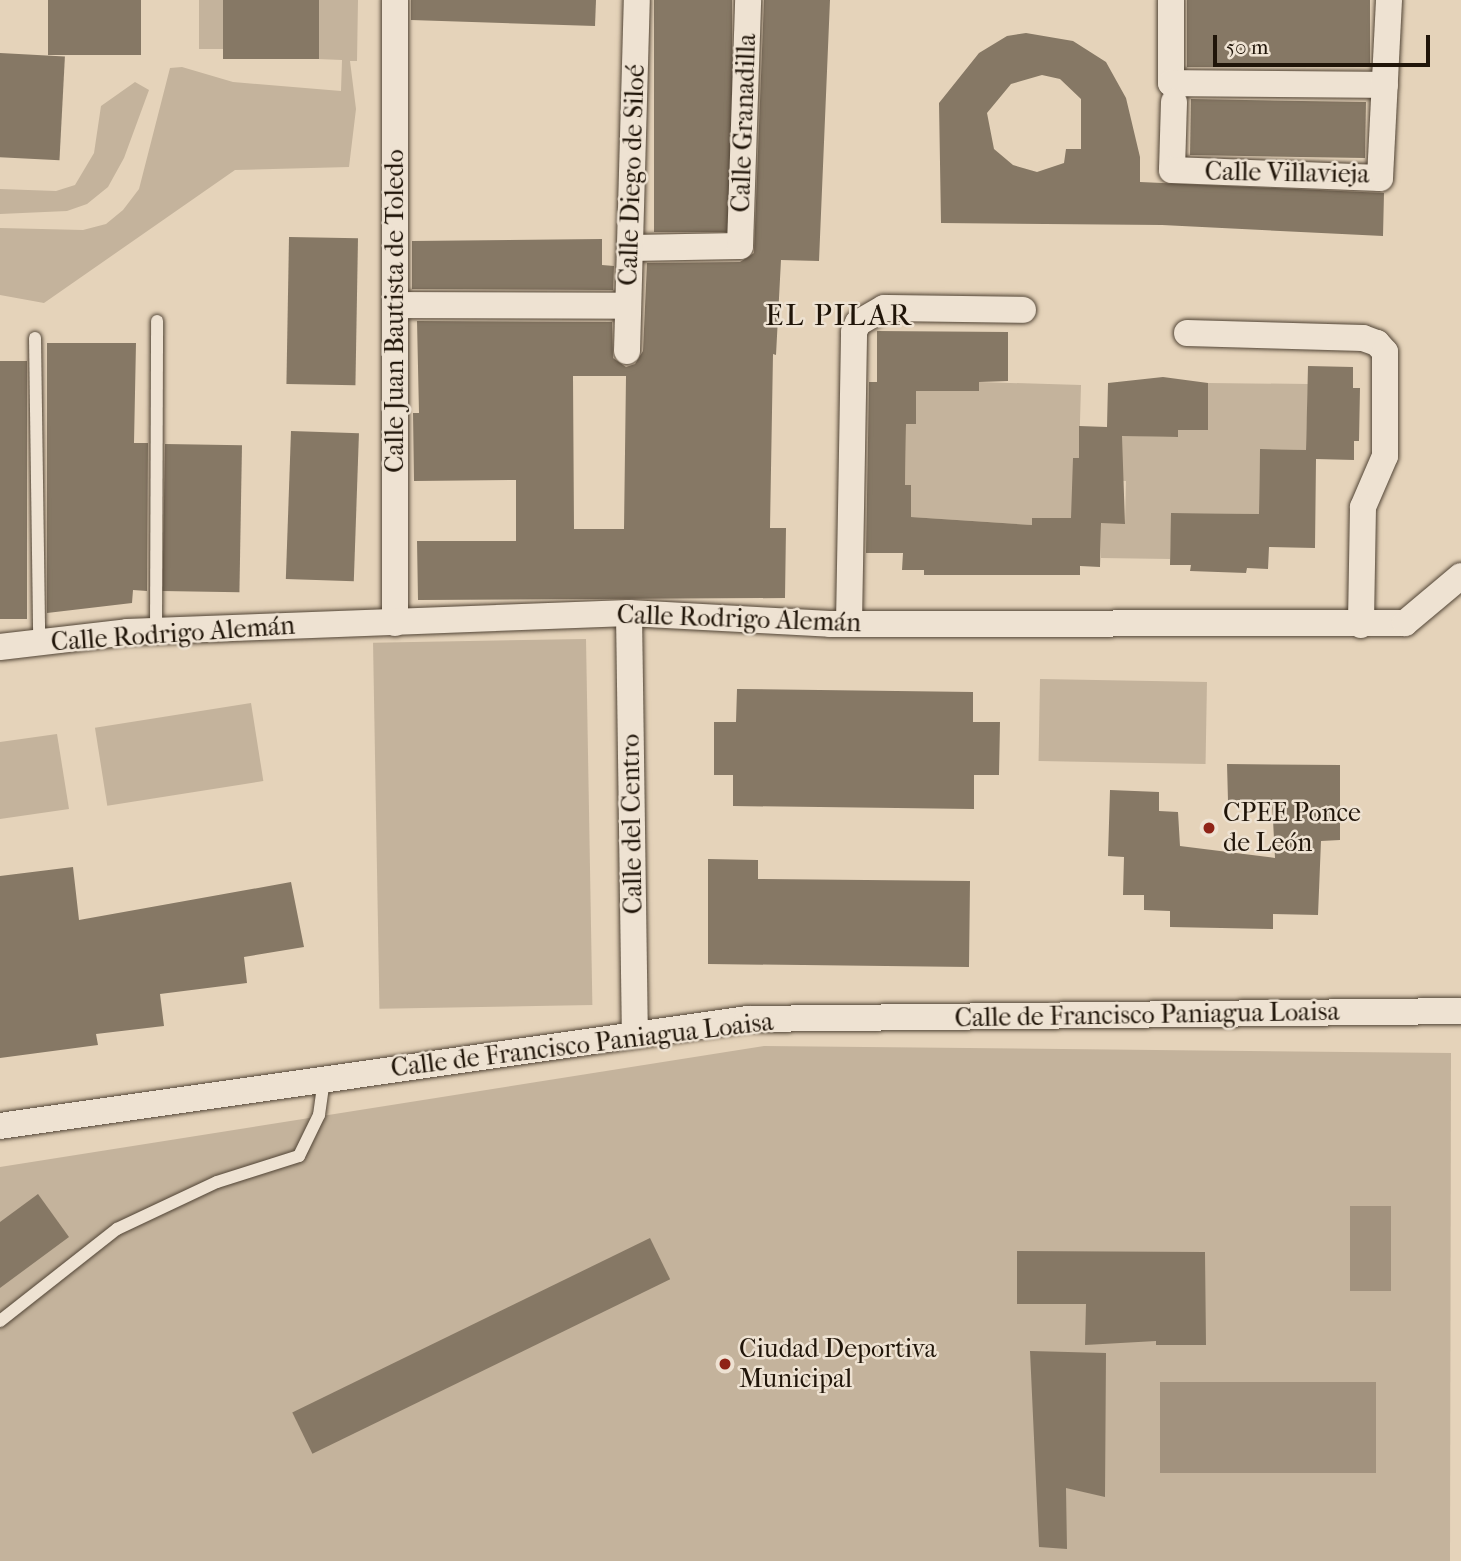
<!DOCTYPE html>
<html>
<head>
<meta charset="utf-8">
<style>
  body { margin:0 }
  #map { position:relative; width:1461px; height:1561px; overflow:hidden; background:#e5d3ba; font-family:"IM FELL French Canon",serif }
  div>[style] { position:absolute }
  .green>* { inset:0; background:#c4b39c; transform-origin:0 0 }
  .water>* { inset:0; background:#a2927e; transform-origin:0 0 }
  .building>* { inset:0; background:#867865; transform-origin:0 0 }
  .roads { filter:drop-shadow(0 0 2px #514435) drop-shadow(0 0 2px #514435) }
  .service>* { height:12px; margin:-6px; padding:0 6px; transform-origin:6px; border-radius:6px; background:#eee2d2 }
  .minor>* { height:26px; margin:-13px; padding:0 13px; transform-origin:13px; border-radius:13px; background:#eee2d2 }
  .dots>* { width:19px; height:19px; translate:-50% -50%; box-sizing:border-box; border:4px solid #eee2d2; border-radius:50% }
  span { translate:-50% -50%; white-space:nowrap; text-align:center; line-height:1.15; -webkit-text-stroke:5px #eee2d2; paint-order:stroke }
  .street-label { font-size:26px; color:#201509 }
  .poi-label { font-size:26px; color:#201509 }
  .left { translate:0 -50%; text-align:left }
  .quarter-label { font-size:30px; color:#201509; letter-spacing:2px }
  .scale { position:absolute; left:1213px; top:35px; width:217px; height:32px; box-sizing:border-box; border:4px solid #201509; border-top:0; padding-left:9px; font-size:21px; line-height:24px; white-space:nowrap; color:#201509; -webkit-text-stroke:5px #eee2d2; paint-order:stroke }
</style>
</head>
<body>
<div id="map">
  <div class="green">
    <i style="left:199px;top:0;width:24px;height:49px"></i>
    <i style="clip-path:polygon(319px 0,358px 0,357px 61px,350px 61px,356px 109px,349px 167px,235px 170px,44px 303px,0 295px,0 228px,83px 230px,106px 224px,123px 210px,139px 189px,170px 68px,182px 67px,233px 82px,341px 91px,342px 60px,318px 59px)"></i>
    <i style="clip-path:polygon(135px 82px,149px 90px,124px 158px,108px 187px,87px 204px,67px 211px,0 214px,0 189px,56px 191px,75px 185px,94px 153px,101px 106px)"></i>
    <i style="clip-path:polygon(979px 382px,1081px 385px,1079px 458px,1073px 459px,1077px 519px,1032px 518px,1032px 525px,911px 517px,911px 485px,905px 485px,906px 424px,916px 424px,916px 384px,933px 391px,978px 391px)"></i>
    <i style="clip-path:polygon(1208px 383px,1308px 384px,1306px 450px,1260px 449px,1259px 514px,1172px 513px,1170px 559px,1101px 558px,1101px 523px,1125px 523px,1126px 481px,1108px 480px,1122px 427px,1138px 436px,1177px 437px,1178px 430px,1207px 430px)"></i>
    <i style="left:586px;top:639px;width:366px;height:213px;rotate:89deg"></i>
    <i style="left:1040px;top:679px;width:167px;height:82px;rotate:1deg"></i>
    <i style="left:251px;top:703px;width:79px;height:158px;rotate:81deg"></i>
    <i style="clip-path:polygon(57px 734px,69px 809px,0 819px,0 742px)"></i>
    <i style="clip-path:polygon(764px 1046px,1451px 1053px,1450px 1561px,0 1561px,0 1167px)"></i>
  </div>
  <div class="water">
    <i style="left:1350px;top:1206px;width:41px;height:85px"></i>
    <i style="left:1160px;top:1382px;width:216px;height:91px"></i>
  </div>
  <div class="building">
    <i style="left:48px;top:0;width:93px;height:55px"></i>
    <i style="left:223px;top:0;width:96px;height:59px"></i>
    <i style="clip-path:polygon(411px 0,596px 0,595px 26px,411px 20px)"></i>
    <i style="left:654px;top:0;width:78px;height:232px"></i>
    <i style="clip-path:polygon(evenodd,764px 0,830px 0,819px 261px,781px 260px,776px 355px,773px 354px,770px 528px,786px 528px,785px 598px,418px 600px,417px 541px,516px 541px,516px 480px,414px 481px,413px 413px,419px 413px,417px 321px,612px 322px,613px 358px,626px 367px,635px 364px,643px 351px,647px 263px,740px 262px,754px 253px,764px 0,573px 376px,626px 376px,624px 529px,574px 529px,573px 376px)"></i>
    <i style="left:1187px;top:0;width:183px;height:67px"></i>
    <i style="clip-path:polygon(evenodd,1026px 33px,1073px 41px,1106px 62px,1126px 98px,1140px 157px,1140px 182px,1384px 193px,1383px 236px,1162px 225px,941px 223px,939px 103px,979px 53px,1007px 36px,1026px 33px,1042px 75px,1060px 79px,1081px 99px,1081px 149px,1066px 149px,1064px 163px,1037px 172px,1013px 165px,994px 149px,987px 113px,1011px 84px,1042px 75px)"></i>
    <i style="left:0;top:53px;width:65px;height:104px;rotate:3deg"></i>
    <i style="left:1191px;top:99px;width:175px;height:56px;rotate:1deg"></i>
    <i style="left:289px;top:237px;width:69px;height:147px;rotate:1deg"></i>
    <i style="clip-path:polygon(602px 239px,602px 265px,614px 266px,613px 290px,412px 289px,412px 241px)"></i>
    <i style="clip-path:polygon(877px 331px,1008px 332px,1008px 381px,979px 382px,979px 391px,916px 391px,916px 424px,906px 424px,905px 485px,911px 485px,911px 517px,1032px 525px,1032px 518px,1071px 518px,1073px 458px,1079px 458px,1079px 426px,1107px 427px,1108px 383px,1163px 377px,1208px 383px,1208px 430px,1178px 430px,1178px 437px,1122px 436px,1125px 524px,1101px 523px,1100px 567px,1080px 566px,1080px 575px,924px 575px,924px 570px,902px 570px,903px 553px,866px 553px,869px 382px,877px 382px)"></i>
    <i style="clip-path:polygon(47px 343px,136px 343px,134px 443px,148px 443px,147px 591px,133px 590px,132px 603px,47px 613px)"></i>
    <i style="left:0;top:361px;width:27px;height:258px"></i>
    <i style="clip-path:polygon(1308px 366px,1353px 367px,1353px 388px,1360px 388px,1359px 441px,1354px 441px,1354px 460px,1316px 459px,1315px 548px,1269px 547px,1268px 569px,1247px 568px,1246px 573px,1190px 571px,1191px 565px,1170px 565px,1171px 513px,1259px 514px,1260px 449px,1306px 450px)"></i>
    <i style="left:291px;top:431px;width:68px;height:148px;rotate:2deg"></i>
    <i style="left:165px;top:444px;width:77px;height:147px;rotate:1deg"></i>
    <i style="clip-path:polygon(737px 689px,973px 692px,973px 722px,1000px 722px,999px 775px,974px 775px,974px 809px,733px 806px,733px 775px,714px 775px,714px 722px,736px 722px)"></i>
    <i style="clip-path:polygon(1227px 764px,1340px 765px,1340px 840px,1321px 841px,1318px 915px,1273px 914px,1273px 929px,1170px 927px,1170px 911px,1144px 910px,1144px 895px,1123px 895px,1124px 857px,1108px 856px,1110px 790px,1159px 792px,1159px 811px,1178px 812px,1180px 846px,1275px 858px,1272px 801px,1228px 801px)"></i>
    <i style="clip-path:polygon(708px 859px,758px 860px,758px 879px,970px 881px,969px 967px,708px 964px)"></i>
    <i style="clip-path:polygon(73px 867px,79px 920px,291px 882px,304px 947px,244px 957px,247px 983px,160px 994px,164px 1026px,96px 1034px,98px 1045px,0 1058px,0 876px)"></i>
    <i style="clip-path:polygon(38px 1194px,69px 1237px,0 1288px,0 1222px)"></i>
    <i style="left:650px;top:1238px;width:46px;height:398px;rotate:64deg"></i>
    <i style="clip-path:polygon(1017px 1251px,1205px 1252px,1206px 1345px,1156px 1345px,1156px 1341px,1085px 1345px,1086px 1304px,1017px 1304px)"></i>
    <i style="clip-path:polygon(1030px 1351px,1106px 1353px,1105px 1497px,1066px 1488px,1067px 1549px,1039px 1547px)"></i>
  </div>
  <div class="roads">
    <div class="service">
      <i style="left:35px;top:338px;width:305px;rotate:89.2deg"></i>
      <i style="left:156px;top:631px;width:310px;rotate:-89.8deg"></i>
      <i style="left:0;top:1321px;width:149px;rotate:-38.2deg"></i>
      <i style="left:117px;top:1229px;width:110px;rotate:-25.2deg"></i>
      <i style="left:217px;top:1182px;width:86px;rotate:-17.6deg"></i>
      <i style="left:299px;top:1156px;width:46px;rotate:-64deg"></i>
      <i style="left:319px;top:1115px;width:36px;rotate:-82deg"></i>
    </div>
    <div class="minor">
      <i style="left:395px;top:0;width:623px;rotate:90deg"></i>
      <i style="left:1171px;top:0;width:83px;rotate:90deg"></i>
      <i style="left:1171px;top:83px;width:214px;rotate:0.5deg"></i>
      <i style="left:1174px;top:102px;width:68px;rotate:91.7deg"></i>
      <i style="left:1172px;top:170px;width:208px;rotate:2.2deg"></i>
      <i style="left:1380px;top:178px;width:178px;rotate:-87.1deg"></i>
      <i style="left:630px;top:248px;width:110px;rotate:-1deg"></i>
      <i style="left:740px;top:246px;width:246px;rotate:-88.1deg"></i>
      <i style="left:395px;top:305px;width:233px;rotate:0.2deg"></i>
      <i style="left:1187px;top:333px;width:176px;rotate:1.6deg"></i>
      <i style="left:1363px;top:338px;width:15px;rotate:20deg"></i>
      <i style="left:1377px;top:343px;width:12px;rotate:48deg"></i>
      <i style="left:1385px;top:352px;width:104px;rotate:90deg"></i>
      <i style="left:1385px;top:456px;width:56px;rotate:113.3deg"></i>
      <i style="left:1363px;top:507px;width:118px;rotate:91deg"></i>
      <i style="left:627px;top:351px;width:351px;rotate:-88.4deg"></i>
      <i style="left:629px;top:613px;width:422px;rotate:89.2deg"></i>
      <i style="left:849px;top:623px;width:291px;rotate:-89deg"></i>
      <i style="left:854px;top:332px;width:10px;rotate:-66deg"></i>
      <i style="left:858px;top:323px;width:30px;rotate:-30deg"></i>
      <i style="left:884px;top:308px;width:139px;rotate:0.8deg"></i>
      <i style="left:0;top:647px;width:128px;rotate:-6.7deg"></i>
      <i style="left:127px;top:632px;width:502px;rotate:-2.17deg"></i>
      <i style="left:629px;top:613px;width:201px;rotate:3.1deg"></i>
      <i style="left:830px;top:624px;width:575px;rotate:-0.1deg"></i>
      <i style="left:1405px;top:623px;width:73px;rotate:-40deg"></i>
      <i style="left:0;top:1126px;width:755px;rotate:-8.15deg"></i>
      <i style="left:747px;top:1019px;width:714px;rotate:-0.64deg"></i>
    </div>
  </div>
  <div class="dots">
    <i style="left:1209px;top:828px;background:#8f2418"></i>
    <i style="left:725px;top:1364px;background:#8f2418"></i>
  </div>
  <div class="street-label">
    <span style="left:744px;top:123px;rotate:-88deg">Calle Granadilla</span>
    <span style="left:1287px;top:173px;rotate:1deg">Calle Villavieja</span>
    <span style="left:632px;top:175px;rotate:-88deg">Calle Diego de Siloé</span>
    <span style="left:395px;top:311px;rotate:-90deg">Calle Juan Bautista de Toledo</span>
    <span style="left:739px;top:619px;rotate:2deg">Calle Rodrigo Alemán</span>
    <span style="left:173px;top:634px;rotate:-4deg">Calle Rodrigo Alemán</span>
    <span style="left:632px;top:824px;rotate:-91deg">Calle del Centro</span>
    <span style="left:1147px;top:1015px;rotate:-1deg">Calle de Francisco Paniagua Loaisa</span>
    <span style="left:582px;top:1045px;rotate:-7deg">Calle de Francisco Paniagua Loaisa</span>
  </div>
  <div class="poi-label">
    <span class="left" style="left:1223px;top:828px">CPEE Ponce<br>de León</span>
    <span class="left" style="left:739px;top:1364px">Ciudad Deportiva<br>Municipal</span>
  </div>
  <div class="quarter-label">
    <span style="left:839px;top:316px">EL PILAR</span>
  </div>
  <div class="scale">50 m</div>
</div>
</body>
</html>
